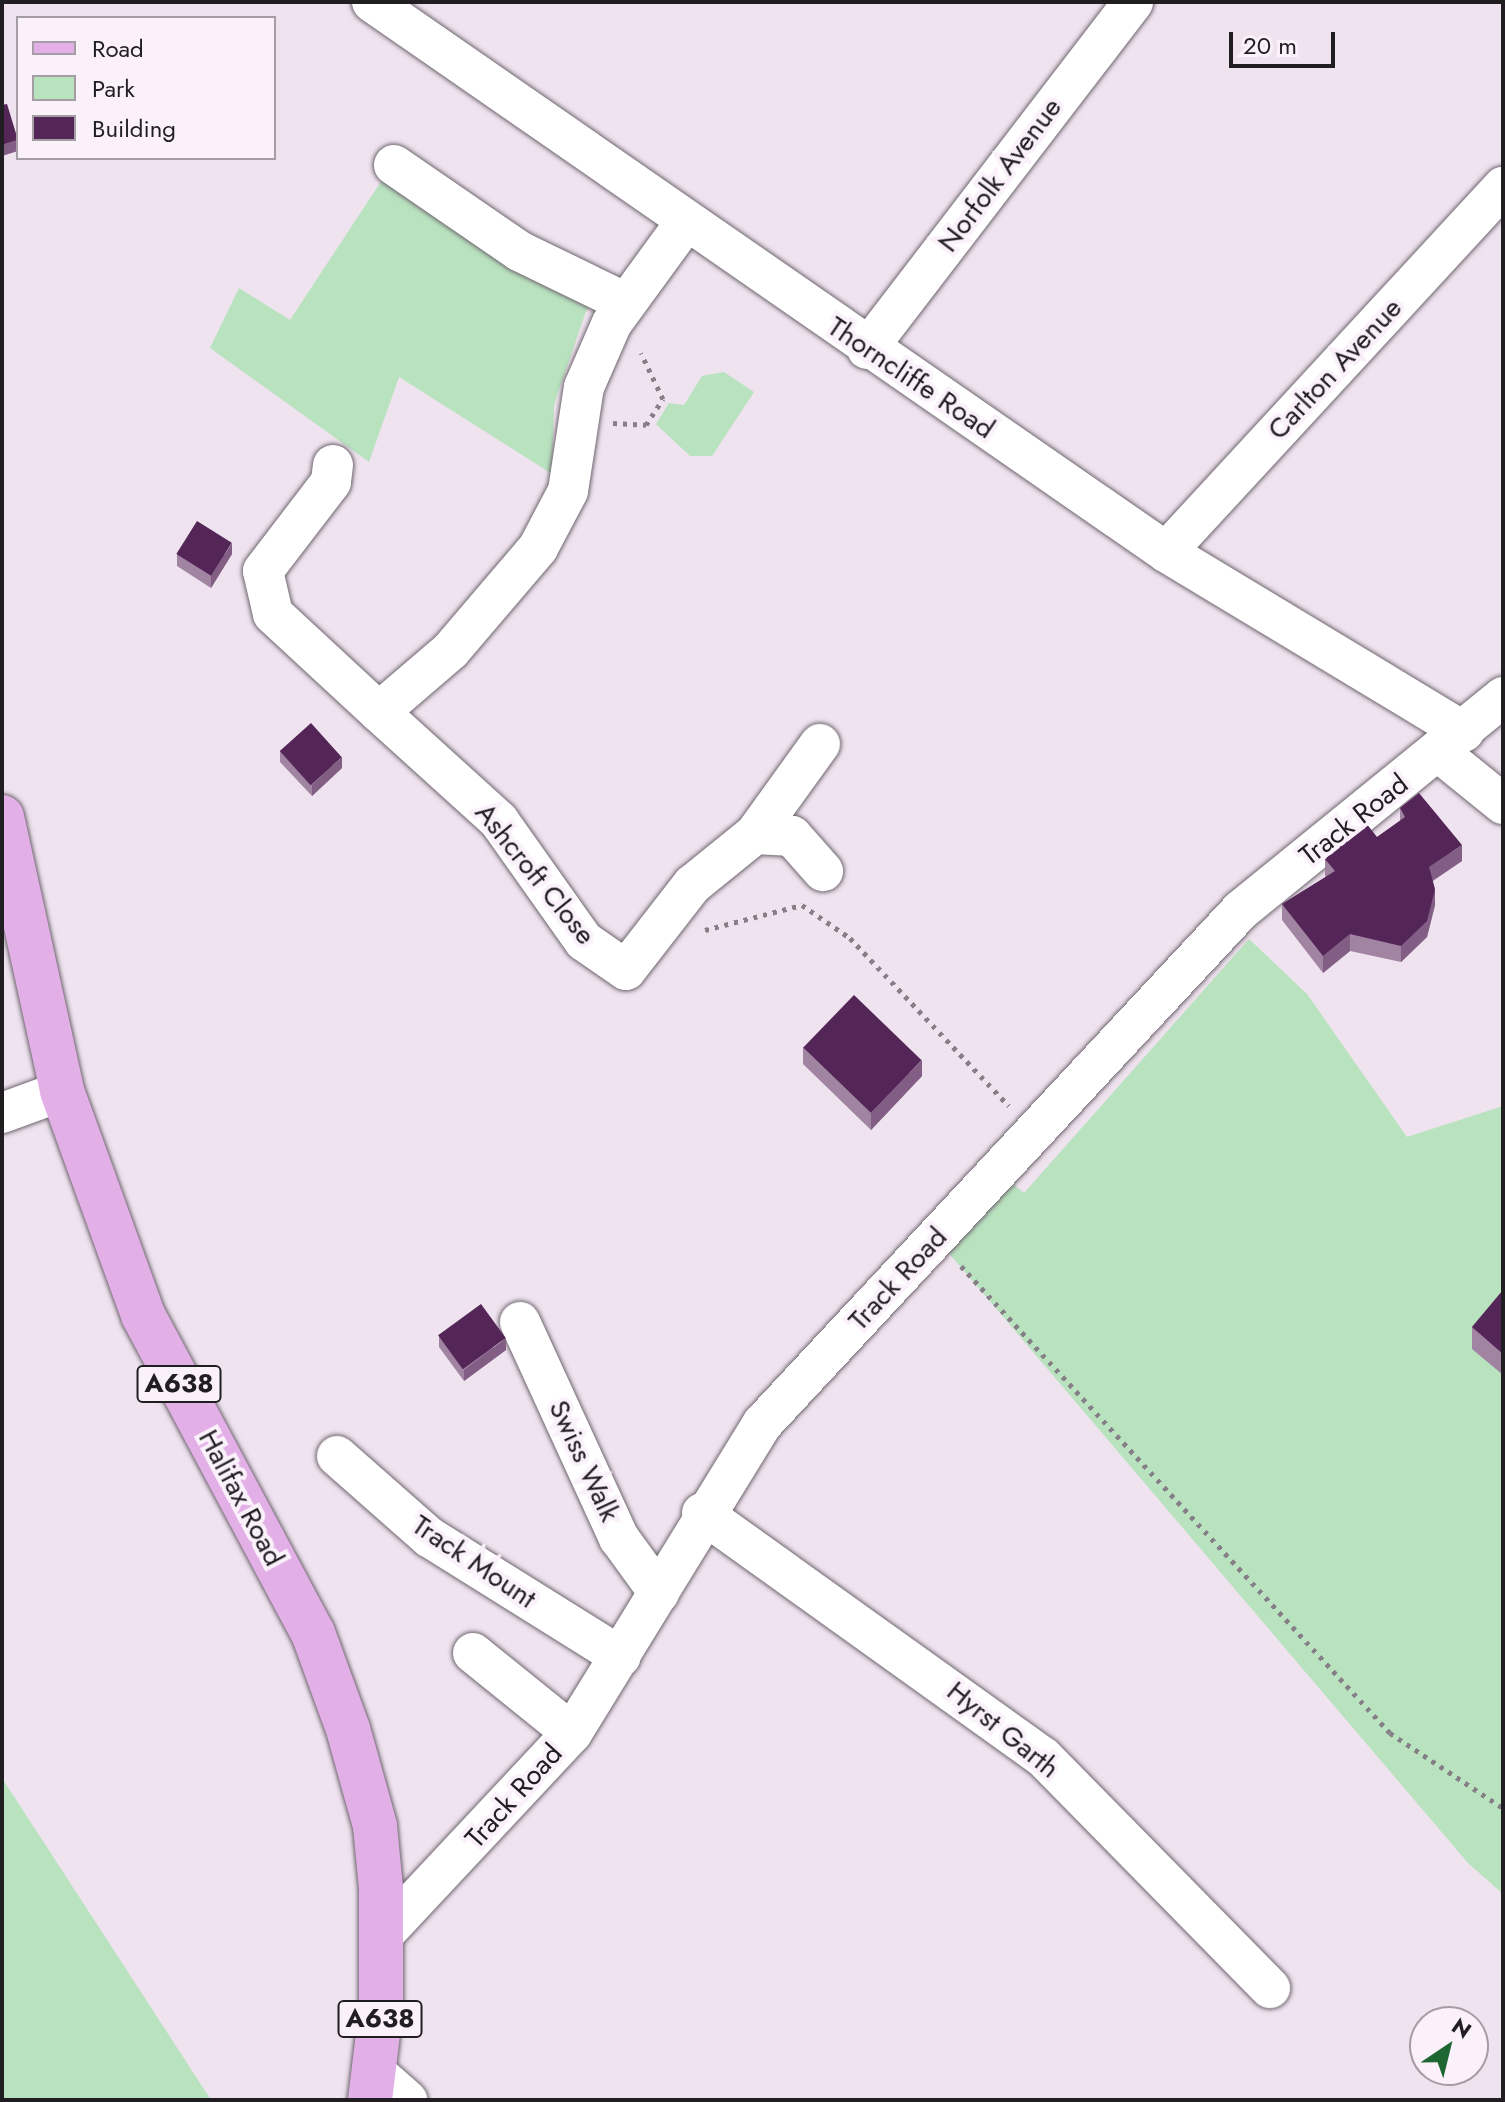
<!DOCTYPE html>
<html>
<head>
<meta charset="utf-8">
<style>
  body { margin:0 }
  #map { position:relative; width:1505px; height:2102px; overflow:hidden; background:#eee3ee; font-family:Jost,sans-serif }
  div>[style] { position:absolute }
  .green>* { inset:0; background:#b9e2bf }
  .path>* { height:5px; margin-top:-2.5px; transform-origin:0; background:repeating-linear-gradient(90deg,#867f87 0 4px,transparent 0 10px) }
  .roads { filter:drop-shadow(0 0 2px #6f6670) drop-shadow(0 0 2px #6f6670) }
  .minor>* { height:40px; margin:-20px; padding:0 20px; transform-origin:20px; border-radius:20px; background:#fff }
  .major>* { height:44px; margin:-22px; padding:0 22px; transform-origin:22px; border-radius:22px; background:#e2afe6 }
  .wall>* { inset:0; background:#a184a2 }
  .shaded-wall>* { inset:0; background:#825e84 }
  .building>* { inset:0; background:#542557; transform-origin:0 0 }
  span { translate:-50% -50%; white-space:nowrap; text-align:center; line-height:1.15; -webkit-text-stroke:8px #fbf1fb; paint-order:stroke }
  .shield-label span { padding:2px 6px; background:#fbf1fb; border:2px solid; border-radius:6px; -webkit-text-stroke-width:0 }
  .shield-label { font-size:26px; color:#211e22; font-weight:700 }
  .street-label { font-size:28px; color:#211e22 }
  .frame { position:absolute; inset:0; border:4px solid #211e22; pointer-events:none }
  .legend { position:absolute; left:16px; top:16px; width:260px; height:144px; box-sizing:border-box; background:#fbf1fb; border:2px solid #a49da4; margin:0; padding:10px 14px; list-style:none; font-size:24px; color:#211e22 }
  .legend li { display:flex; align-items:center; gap:16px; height:40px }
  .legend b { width:40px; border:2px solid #a49da4 }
  .north { position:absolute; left:1409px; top:2006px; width:80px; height:80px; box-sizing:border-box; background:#fbf1fb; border:2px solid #a49da4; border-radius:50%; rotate:35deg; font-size:22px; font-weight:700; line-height:32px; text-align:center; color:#211e22 }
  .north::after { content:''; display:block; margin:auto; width:28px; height:36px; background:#1e6632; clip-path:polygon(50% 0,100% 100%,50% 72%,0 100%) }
  .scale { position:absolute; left:1229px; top:32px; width:106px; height:36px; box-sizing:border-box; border:4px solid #211e22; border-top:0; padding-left:10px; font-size:24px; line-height:28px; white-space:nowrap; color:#211e22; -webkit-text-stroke:6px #fbf1fb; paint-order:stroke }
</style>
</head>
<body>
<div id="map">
  <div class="green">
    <i style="clip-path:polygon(384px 177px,595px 304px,586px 311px,554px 405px,552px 474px,399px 377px,369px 462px,210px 348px,239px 288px,290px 320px)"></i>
    <i style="clip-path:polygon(724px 372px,754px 392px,712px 456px,690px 456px,656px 424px,669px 403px,684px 405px,702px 376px)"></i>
    <i style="clip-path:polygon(1249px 939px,1307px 994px,1407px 1137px,1503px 1106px,1503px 1894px,1468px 1863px,936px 1238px,997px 1171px,1024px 1193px)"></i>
    <i style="clip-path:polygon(2px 1778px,211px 2100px,2px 2100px)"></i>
  </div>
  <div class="path">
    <i style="left:613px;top:423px;width:33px;rotate:3deg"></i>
    <i style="left:646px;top:425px;width:31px;rotate:-57deg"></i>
    <i style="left:663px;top:399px;width:51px;rotate:-115.6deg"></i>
    <i style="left:705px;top:930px;width:100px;rotate:-14.5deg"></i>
    <i style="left:802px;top:905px;width:58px;rotate:34.5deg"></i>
    <i style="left:850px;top:938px;width:231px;rotate:46.6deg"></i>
    <i style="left:961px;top:1266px;width:634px;rotate:47.43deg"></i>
    <i style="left:1390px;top:1733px;width:136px;rotate:33.6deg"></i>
  </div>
  <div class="roads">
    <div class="minor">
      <i style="left:372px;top:2px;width:966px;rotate:34.71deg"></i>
      <i style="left:1166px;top:552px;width:348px;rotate:31.1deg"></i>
      <i style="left:394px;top:165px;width:152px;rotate:34.5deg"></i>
      <i style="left:519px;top:251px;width:117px;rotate:25.9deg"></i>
      <i style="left:867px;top:349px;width:437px;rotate:-52.5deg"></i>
      <i style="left:333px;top:465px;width:17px;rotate:97deg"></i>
      <i style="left:331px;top:482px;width:112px;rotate:127.4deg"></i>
      <i style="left:263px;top:571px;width:44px;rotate:76.9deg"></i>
      <i style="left:273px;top:614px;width:144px;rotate:42.8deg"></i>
      <i style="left:379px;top:712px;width:95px;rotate:-40.7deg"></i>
      <i style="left:451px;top:650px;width:134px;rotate:-49.5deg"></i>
      <i style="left:538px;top:548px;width:64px;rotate:-62.2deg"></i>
      <i style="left:568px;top:491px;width:105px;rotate:-81.3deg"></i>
      <i style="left:584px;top:387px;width:70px;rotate:-66.4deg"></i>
      <i style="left:612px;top:323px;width:124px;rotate:-53.9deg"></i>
      <i style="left:1166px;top:552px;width:497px;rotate:-47.3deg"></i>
      <i style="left:379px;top:712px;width:162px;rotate:42.2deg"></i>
      <i style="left:499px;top:821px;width:147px;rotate:54.7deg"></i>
      <i style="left:584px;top:941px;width:51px;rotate:34.6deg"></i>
      <i style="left:626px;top:970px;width:108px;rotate:-52.2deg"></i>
      <i style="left:692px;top:885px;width:81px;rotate:-39deg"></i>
      <i style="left:755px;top:834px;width:37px;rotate:3deg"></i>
      <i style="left:792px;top:836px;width:47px;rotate:48.5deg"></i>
      <i style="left:1440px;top:753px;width:81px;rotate:39deg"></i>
      <i style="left:755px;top:834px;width:111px;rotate:-54.2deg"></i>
      <i style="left:2px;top:1113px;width:64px;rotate:-20.1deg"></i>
      <i style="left:520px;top:1322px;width:238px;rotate:65.4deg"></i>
      <i style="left:619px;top:1538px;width:68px;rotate:54deg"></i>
      <i style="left:337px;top:1456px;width:123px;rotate:41.4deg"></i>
      <i style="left:429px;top:1537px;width:226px;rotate:32deg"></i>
      <i style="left:702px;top:1513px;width:419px;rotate:35.6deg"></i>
      <i style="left:1043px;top:1757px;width:324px;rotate:45.5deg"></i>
      <i style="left:473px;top:1653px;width:127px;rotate:38.9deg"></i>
      <i style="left:381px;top:1937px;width:279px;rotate:-46.9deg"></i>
      <i style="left:572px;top:1733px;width:364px;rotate:-58.4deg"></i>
      <i style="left:763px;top:1423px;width:701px;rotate:-47.02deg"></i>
      <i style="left:1241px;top:910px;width:338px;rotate:-39.1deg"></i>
      <i style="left:375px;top:2072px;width:43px;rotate:41.2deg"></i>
    </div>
    <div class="major">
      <i style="left:2px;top:817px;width:280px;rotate:77.6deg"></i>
      <i style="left:62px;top:1091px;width:238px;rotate:70.1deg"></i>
      <i style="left:143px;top:1315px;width:361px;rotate:61.9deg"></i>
      <i style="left:313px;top:1633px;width:102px;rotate:70deg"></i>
      <i style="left:348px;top:1729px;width:101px;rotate:74.4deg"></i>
      <i style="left:375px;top:1826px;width:62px;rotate:84.5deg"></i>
      <i style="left:381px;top:1888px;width:121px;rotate:90deg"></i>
      <i style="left:381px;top:2009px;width:92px;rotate:96.9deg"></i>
    </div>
  </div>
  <div class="wall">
    <i style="clip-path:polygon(232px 554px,211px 588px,177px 566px,177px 555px)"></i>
    <i style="clip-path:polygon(280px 751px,342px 768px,312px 796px,280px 762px)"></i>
    <i style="clip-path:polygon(1400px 808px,1462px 861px,1433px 881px,1435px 905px,1427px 937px,1401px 962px,1350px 951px,1323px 973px,1282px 920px,1282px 904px,1326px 877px,1325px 876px,1325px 859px,1377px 837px,1400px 821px)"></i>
    <i style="clip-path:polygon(803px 1047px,922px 1076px,871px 1130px,803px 1064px)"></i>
    <i style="clip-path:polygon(1503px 1290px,1503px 1375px,1472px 1349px,1472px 1327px)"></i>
    <i style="clip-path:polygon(439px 1336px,506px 1350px,464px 1381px,439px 1347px)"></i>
  </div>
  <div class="shaded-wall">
    <i style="clip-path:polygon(18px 140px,18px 151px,2px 156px,2px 145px)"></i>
    <i style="clip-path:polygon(232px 543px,232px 554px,211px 588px,211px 576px)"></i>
    <i style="clip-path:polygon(342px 757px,342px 768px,312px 796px,312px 785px)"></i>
    <i style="clip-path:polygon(1462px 845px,1462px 861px,1429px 883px,1429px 867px)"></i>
    <i style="clip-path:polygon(1435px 889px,1435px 905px,1427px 937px,1401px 962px,1401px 946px)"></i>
    <i style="clip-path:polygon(1350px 934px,1350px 951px,1323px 973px,1323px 956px)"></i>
    <i style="clip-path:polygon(922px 1060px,922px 1076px,871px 1130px,871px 1113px)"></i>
    <i style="clip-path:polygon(506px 1338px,506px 1350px,464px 1381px,464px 1370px)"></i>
  </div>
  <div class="building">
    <i style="clip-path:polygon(7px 104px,18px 140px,2px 145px,2px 105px)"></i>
    <i style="left:197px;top:521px;width:41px;height:39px;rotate:32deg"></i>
    <i style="left:311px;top:723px;width:46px;height:42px;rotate:48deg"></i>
    <i style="clip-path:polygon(1419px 793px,1462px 845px,1429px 867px,1435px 889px,1427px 921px,1401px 946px,1350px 934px,1323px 956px,1282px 904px,1335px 871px,1325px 859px,1366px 823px,1377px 837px,1405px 817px,1400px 808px)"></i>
    <i style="left:854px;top:995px;width:94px;height:73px;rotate:44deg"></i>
    <i style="clip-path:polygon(1503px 1290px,1503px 1354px,1472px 1327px)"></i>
    <i style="left:481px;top:1304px;width:42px;height:53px;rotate:54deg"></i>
  </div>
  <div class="shield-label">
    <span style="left:179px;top:1384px">A638</span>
    <span style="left:380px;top:2019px">A638</span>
  </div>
  <div class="street-label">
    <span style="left:1000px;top:175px;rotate:-53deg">Norfolk Avenue</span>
    <span style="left:1335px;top:369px;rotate:-47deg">Carlton Avenue</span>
    <span style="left:911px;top:378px;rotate:34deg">Thorncliffe Road</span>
    <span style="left:1354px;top:820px;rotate:-38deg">Track Road</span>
    <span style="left:535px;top:874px;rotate:51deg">Ashcroft Close</span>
    <span style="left:898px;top:1279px;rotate:-47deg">Track Road</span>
    <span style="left:584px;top:1461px;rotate:65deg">Swiss Walk</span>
    <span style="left:241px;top:1498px;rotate:62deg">Halifax Road</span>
    <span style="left:474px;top:1562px;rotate:34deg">Track Mount</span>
    <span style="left:1003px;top:1730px;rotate:39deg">Hyrst Garth</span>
    <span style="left:514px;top:1796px;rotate:-48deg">Track Road</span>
  </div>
  <div class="frame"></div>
  <ul class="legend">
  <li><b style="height:10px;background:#e2afe6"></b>Road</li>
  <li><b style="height:22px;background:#b9e2bf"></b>Park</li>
  <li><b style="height:22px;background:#542557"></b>Building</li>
  </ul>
  <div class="north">N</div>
  <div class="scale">20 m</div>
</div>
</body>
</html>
